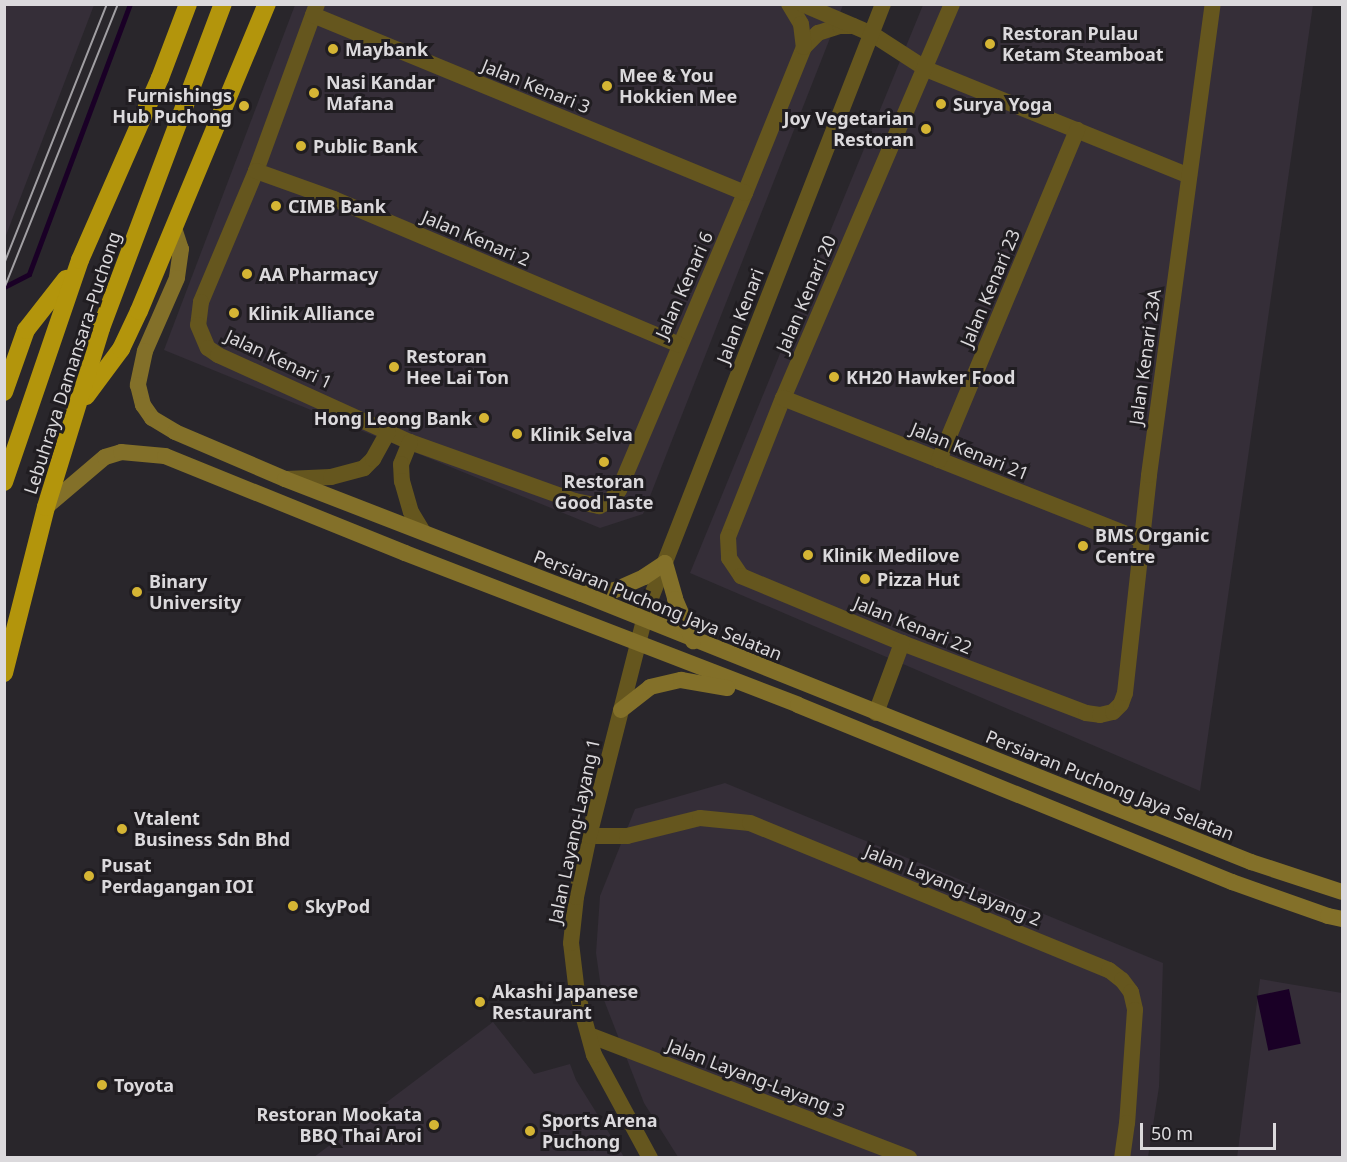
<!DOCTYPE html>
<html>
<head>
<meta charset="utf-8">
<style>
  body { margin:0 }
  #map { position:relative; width:1347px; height:1162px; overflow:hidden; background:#29262b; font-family:"Noto Sans",sans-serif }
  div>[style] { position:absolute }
  .built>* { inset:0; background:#352e38 }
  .water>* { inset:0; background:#1a0026; transform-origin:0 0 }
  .stream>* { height:5px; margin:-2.5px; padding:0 2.5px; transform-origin:2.5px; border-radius:2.5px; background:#1a0026 }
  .minor>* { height:16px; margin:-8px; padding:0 8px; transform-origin:8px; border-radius:8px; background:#65561e }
  .tertiary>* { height:16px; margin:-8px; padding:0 8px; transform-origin:8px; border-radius:8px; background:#65561e }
  .secondary>* { height:16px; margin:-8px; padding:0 8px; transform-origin:8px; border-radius:8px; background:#837029 }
  .motorway>* { height:18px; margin:-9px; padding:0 9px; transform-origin:9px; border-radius:9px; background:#b3950c }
  .tram>* { height:1.5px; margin:-0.75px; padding:0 0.75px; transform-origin:0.75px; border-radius:0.75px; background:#a19fa3 }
  .dots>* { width:16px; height:16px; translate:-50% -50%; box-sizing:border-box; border:3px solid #201d21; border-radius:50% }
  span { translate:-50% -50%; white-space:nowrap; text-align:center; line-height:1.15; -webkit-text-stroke:6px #201d21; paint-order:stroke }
  .poi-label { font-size:18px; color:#dbd9dc; font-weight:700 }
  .left { translate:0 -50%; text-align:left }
  .right { translate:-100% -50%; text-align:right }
  .street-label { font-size:18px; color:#dbd9dc }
  .frame { position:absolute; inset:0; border:6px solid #dbd9dc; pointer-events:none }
  .scale { position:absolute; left:1140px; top:1123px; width:136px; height:27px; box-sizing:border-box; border:3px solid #dbd9dc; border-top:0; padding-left:8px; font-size:18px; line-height:21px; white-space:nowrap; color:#dbd9dc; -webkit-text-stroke:4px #201d21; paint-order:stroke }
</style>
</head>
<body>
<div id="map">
  <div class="built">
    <i style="clip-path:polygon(5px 4px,94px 5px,5px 238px,4px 5px)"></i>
    <i style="clip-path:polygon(295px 5px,843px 5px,643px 514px,600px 528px,164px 350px)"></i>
    <i style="clip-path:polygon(923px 5px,1313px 5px,1200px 791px,690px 573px)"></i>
    <i style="clip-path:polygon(725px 783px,1163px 963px,1159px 1087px,1148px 1157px,678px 1157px,644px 1103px,602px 995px,596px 953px,600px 896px,635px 809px)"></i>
    <i style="clip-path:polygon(1260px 979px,1342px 993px,1342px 1157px,1237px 1158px)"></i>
    <i style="clip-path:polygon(493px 1022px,534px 1074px,570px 1064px,576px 1080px,624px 1157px,314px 1157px)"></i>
  </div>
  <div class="water">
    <i style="left:1289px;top:989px;width:56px;height:33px;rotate:78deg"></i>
  </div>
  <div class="stream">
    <i style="left:4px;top:287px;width:28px;rotate:-27deg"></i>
    <i style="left:29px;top:274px;width:288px;rotate:-69.5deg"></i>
  </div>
  <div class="minor">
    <i style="left:317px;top:4px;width:178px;rotate:110.1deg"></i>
    <i style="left:256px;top:171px;width:142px;rotate:112.8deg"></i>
    <i style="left:201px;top:302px;width:23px;rotate:97deg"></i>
    <i style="left:198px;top:325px;width:25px;rotate:67deg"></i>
    <i style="left:208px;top:348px;width:12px;rotate:35deg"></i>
    <i style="left:218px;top:355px;width:211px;rotate:24.4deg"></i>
    <i style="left:410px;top:442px;width:175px;rotate:19.7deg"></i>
    <i style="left:575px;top:501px;width:25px;rotate:12deg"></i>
    <i style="left:599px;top:506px;width:12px;rotate:-24deg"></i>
    <i style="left:610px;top:501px;width:14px;rotate:-51deg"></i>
    <i style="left:619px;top:490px;width:323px;rotate:-67deg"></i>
    <i style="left:745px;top:193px;width:157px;rotate:-68deg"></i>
    <i style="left:804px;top:47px;width:20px;rotate:-45deg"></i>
    <i style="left:818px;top:33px;width:23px;rotate:-18deg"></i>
    <i style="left:840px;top:26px;width:13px"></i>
    <i style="left:789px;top:4px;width:23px;rotate:59deg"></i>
    <i style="left:801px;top:24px;width:23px;rotate:83deg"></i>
    <i style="left:802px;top:4px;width:76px;rotate:23.2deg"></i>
    <i style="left:872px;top:34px;width:64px;rotate:32.9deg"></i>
    <i style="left:926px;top:69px;width:284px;rotate:22.1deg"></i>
    <i style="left:952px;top:4px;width:429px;rotate:113.2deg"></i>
    <i style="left:783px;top:398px;width:149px;rotate:111.6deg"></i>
    <i style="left:728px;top:537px;width:21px;rotate:87deg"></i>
    <i style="left:729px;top:558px;width:22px;rotate:56deg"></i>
    <i style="left:741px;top:576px;width:174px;rotate:22.6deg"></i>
    <i style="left:902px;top:643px;width:197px;rotate:20.8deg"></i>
    <i style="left:1086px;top:713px;width:14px;rotate:8deg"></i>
    <i style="left:1100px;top:715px;width:13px;rotate:-13deg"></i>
    <i style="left:1113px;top:712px;width:11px;rotate:-45deg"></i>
    <i style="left:1121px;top:704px;width:12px;rotate:-70deg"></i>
    <i style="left:1125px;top:693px;width:219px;rotate:-83.7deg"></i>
    <i style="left:1149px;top:475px;width:475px;rotate:-82.3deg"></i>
    <i style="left:313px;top:15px;width:467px;rotate:22.4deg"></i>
    <i style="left:256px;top:171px;width:83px;rotate:19.7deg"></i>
    <i style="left:334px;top:199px;width:375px;rotate:22.9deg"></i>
    <i style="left:783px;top:398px;width:386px;rotate:21.6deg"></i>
    <i style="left:410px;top:442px;width:24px;rotate:112deg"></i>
    <i style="left:401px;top:464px;width:17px;rotate:87deg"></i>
    <i style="left:402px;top:481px;width:32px;rotate:74deg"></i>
    <i style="left:411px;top:512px;width:23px;rotate:59deg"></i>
    <i style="left:939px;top:460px;width:358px;rotate:-67.3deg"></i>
    <i style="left:286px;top:479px;width:45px;rotate:-2.5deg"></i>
    <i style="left:331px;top:477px;width:34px;rotate:-15deg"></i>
    <i style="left:364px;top:468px;width:13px;rotate:-45deg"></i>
    <i style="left:373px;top:459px;width:31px;rotate:-61deg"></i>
    <i style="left:876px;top:713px;width:75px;rotate:-69.6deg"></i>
    <i style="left:589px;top:836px;width:38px"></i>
    <i style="left:627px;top:836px;width:75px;rotate:-13.9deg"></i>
    <i style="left:700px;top:818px;width:50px;rotate:5.7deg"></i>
    <i style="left:750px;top:823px;width:388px;rotate:22.3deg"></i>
    <i style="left:1109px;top:970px;width:16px;rotate:38deg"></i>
    <i style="left:1122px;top:980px;width:15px;rotate:53deg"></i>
    <i style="left:1131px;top:992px;width:18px;rotate:77deg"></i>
    <i style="left:1135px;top:1010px;width:113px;rotate:94deg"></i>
    <i style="left:1127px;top:1123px;width:35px;rotate:98deg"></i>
    <i style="left:589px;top:1035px;width:343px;rotate:21deg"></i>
  </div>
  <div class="tertiary">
    <i style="left:650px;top:1158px;width:117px;rotate:-118.5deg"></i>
    <i style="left:594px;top:1055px;width:64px;rotate:-105.3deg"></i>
    <i style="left:577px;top:993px;width:50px;rotate:-96.8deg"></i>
    <i style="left:571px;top:943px;width:46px;rotate:-83.8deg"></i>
    <i style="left:576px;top:897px;width:62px;rotate:-78deg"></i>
    <i style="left:589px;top:836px;width:235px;rotate:-75.7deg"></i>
    <i style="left:647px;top:608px;width:648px;rotate:-68.66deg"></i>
  </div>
  <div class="secondary">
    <i style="left:174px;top:228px;width:22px;rotate:72deg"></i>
    <i style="left:181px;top:249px;width:29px;rotate:98deg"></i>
    <i style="left:177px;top:278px;width:80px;rotate:113.7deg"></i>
    <i style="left:145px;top:351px;width:35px;rotate:102deg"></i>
    <i style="left:138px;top:385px;width:21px;rotate:76deg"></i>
    <i style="left:143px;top:405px;width:16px;rotate:55deg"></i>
    <i style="left:152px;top:418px;width:27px;rotate:31deg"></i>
    <i style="left:175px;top:432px;width:120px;rotate:23.1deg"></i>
    <i style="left:285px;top:479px;width:318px;rotate:21.2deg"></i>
    <i style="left:582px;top:594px;width:721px;rotate:21.83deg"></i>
    <i style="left:1251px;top:862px;width:96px;rotate:18.2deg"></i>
    <i style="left:46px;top:507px;width:77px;rotate:-40.3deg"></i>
    <i style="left:105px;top:457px;width:17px;rotate:-17deg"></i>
    <i style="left:121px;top:452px;width:44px;rotate:5.2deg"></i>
    <i style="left:165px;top:456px;width:259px;rotate:22deg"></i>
    <i style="left:405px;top:553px;width:421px;rotate:21.1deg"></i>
    <i style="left:798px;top:705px;width:469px;rotate:22.2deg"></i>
    <i style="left:1232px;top:882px;width:102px;rotate:19.5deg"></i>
    <i style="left:1328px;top:916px;width:14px;rotate:12deg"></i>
    <i style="left:583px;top:594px;width:32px;rotate:-7deg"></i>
    <i style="left:615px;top:590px;width:32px;rotate:-24deg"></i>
    <i style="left:644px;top:577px;width:25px;rotate:-34deg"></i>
    <i style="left:665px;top:563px;width:37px;rotate:74deg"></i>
    <i style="left:675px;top:599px;width:46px;rotate:66.8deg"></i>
    <i style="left:621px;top:710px;width:37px;rotate:-38deg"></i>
    <i style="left:650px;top:687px;width:32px;rotate:-13deg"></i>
    <i style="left:681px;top:680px;width:47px;rotate:9.9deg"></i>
  </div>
  <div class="motorway">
    <i style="left:4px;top:392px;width:66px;rotate:-70.5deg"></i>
    <i style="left:26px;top:330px;width:65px;rotate:-51.9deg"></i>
    <i style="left:86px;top:396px;width:59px;rotate:-53.3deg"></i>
    <i style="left:121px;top:349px;width:42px;rotate:-64.7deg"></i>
    <i style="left:139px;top:311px;width:333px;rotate:-67.4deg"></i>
    <i style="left:4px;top:482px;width:235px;rotate:-71.1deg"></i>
    <i style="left:80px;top:260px;width:199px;rotate:-66.3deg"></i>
    <i style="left:160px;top:78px;width:79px;rotate:-69.3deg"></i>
    <i style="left:4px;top:673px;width:171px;rotate:-75.8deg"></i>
    <i style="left:46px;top:507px;width:187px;rotate:-72.9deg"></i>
    <i style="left:101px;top:328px;width:346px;rotate:-69.4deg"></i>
  </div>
  <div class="tram">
    <i style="left:4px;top:264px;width:280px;rotate:-68.4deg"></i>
    <i style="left:4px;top:289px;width:307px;rotate:-68.2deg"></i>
  </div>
  <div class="dots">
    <i style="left:990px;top:44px;background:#d5b534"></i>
    <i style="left:333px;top:49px;background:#d5b534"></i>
    <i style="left:607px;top:86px;background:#d5b534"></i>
    <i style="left:314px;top:93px;background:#d5b534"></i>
    <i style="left:941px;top:104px;background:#d5b534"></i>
    <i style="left:244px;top:106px;background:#d5b534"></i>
    <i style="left:926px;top:129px;background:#d5b534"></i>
    <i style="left:301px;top:146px;background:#d5b534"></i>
    <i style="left:276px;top:206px;background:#d5b534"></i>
    <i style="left:247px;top:274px;background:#d5b534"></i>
    <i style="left:234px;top:313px;background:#d5b534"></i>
    <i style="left:394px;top:367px;background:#d5b534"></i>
    <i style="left:834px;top:377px;background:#d5b534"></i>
    <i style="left:484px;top:418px;background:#d5b534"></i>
    <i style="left:517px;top:434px;background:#d5b534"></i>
    <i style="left:604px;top:462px;background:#d5b534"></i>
    <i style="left:1083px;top:546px;background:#d5b534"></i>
    <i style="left:808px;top:555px;background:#d5b534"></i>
    <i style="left:865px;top:579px;background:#d5b534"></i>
    <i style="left:137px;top:592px;background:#d5b534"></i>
    <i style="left:122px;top:829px;background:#d5b534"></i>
    <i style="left:89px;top:876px;background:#d5b534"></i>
    <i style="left:293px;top:906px;background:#d5b534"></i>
    <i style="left:480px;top:1002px;background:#d5b534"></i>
    <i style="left:102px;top:1085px;background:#d5b534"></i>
    <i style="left:434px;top:1125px;background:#d5b534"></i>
    <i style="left:530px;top:1131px;background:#d5b534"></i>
  </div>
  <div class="poi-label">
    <span class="left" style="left:1002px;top:44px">Restoran Pulau<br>Ketam Steamboat</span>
    <span class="left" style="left:345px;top:49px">Maybank</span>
    <span class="left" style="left:619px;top:86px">Mee &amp; You<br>Hokkien Mee</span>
    <span class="left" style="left:326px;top:93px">Nasi Kandar<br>Mafana</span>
    <span class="right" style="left:232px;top:106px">Furnishings<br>Hub Puchong</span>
    <span class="left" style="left:953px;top:104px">Surya Yoga</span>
    <span class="right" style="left:914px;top:129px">Joy Vegetarian<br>Restoran</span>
    <span class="left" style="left:313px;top:146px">Public Bank</span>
    <span class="left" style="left:288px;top:206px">CIMB Bank</span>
    <span class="left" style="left:259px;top:274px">AA Pharmacy</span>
    <span class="left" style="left:248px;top:313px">Klinik Alliance</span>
    <span class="left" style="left:406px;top:367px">Restoran<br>Hee Lai Ton</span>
    <span class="left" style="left:846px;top:377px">KH20 Hawker Food</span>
    <span class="right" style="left:472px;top:418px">Hong Leong Bank</span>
    <span class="left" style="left:530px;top:434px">Klinik Selva</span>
    <span style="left:604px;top:492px">Restoran<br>Good Taste</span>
    <span class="left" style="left:1095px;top:546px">BMS Organic<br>Centre</span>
    <span class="left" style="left:822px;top:555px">Klinik Medilove</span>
    <span class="left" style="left:877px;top:579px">Pizza Hut</span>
    <span class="left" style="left:149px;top:592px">Binary<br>University</span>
    <span class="left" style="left:134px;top:829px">Vtalent<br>Business Sdn Bhd</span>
    <span class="left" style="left:101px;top:876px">Pusat<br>Perdagangan IOI</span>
    <span class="left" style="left:305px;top:906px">SkyPod</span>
    <span class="left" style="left:492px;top:1002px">Akashi Japanese<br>Restaurant</span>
    <span class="left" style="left:114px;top:1085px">Toyota</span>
    <span class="right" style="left:422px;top:1125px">Restoran Mookata<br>BBQ Thai Aroi</span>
    <span class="left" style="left:542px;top:1131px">Sports Arena<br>Puchong</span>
  </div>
  <div class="street-label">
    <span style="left:536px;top:86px;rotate:22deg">Jalan Kenari 3</span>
    <span style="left:476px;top:238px;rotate:23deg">Jalan Kenari 2</span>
    <span style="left:684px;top:285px;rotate:-66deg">Jalan Kenari 6</span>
    <span style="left:990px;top:288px;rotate:-67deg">Jalan Kenari 23</span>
    <span style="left:806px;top:294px;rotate:-67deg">Jalan Kenari 20</span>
    <span style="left:740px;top:316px;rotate:-69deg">Jalan Kenari</span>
    <span style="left:1145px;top:357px;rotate:-82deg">Jalan Kenari 23A</span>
    <span style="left:279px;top:359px;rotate:25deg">Jalan Kenari 1</span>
    <span style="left:72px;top:363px;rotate:-72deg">Lebuhraya Damansara–Puchong</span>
    <span style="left:970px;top:451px;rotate:22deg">Jalan Kenari 21</span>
    <span style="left:658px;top:605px;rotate:22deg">Persiaran Puchong Jaya Selatan</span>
    <span style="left:913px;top:625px;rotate:22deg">Jalan Kenari 22</span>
    <span style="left:1110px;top:785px;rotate:22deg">Persiaran Puchong Jaya Selatan</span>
    <span style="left:574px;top:831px;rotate:-78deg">Jalan Layang-Layang 1</span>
    <span style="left:953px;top:885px;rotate:22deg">Jalan Layang-Layang 2</span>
    <span style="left:756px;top:1078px;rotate:21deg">Jalan Layang-Layang 3</span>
  </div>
  <div class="frame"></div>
  <div class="scale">50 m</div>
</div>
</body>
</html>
